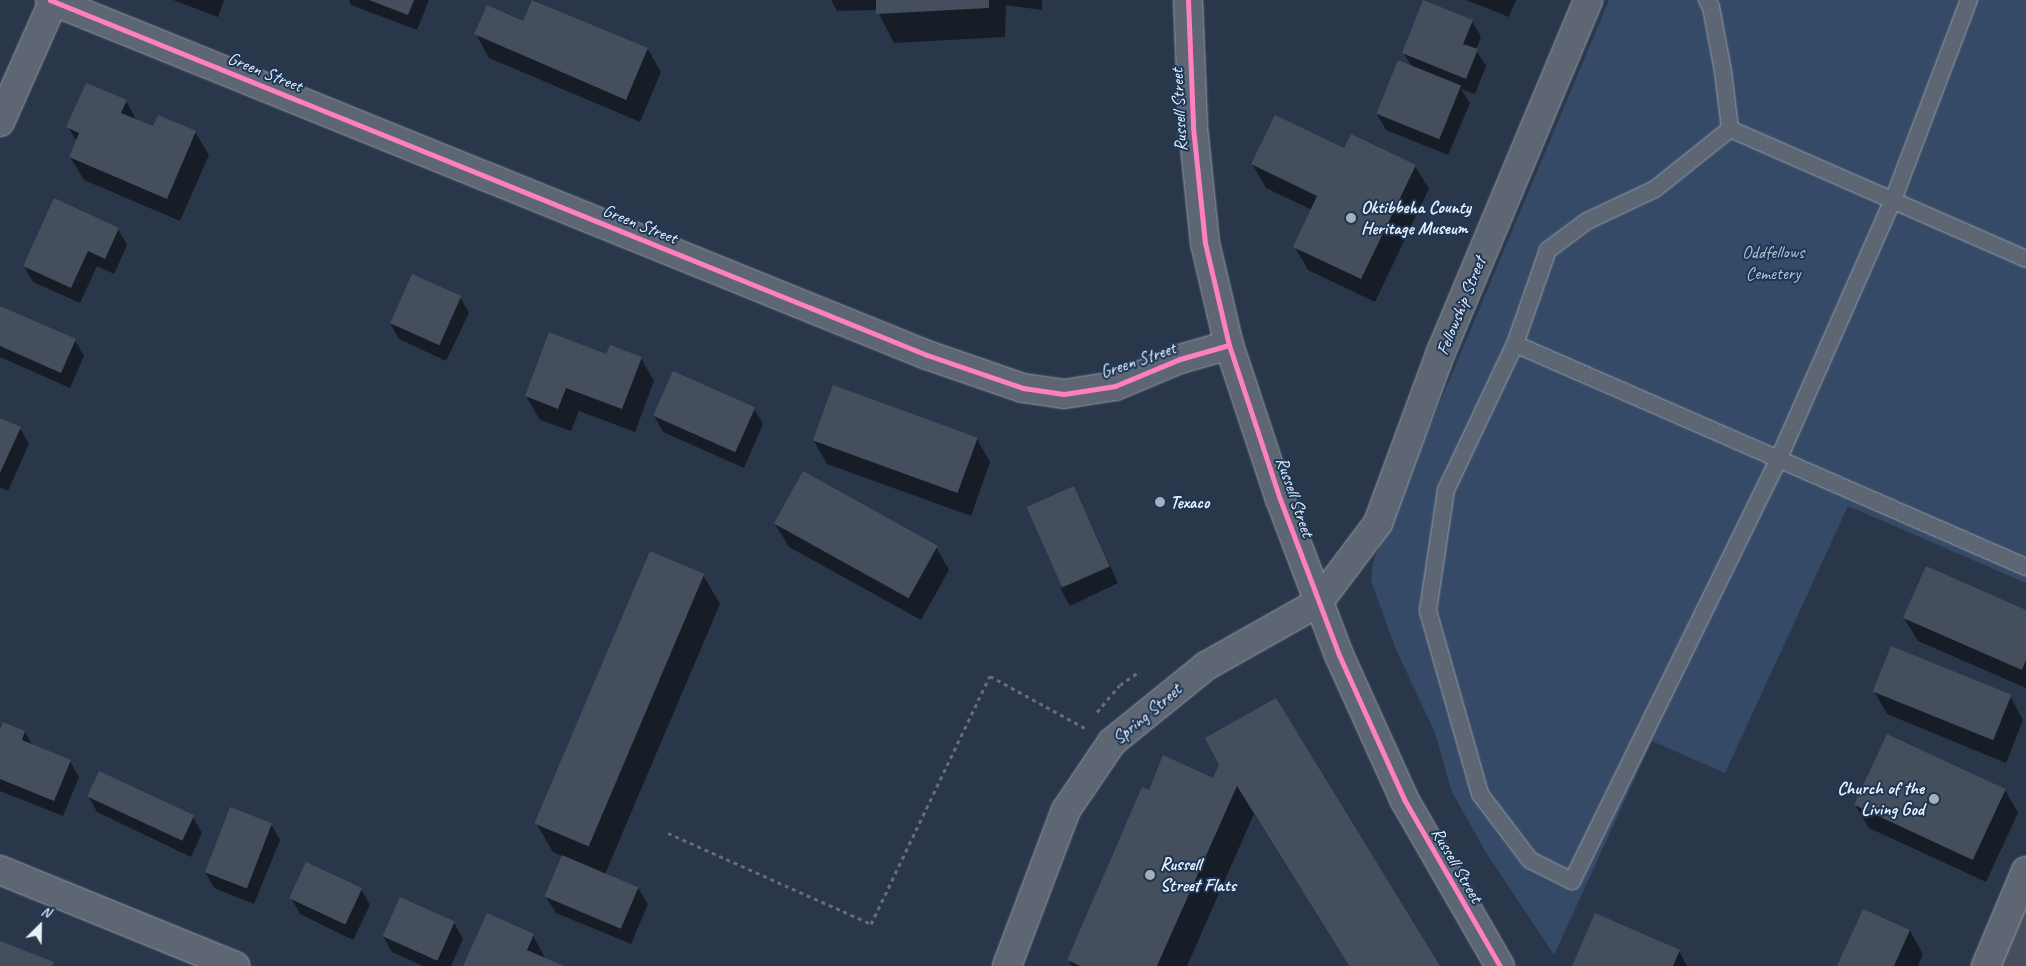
<!DOCTYPE html>
<html>
<head>
<meta charset="utf-8">
<style>
  body { margin:0 }
  #map { position:relative; width:2026px; height:966px; overflow:hidden; background:#2a374a; font-family:Caveat,sans-serif }
  div>[style] { position:absolute }
  .green>* { inset:0; background:#354a67 }
  .shadow>* { inset:0; background:#0007 }
  .building>* { inset:0; background:#444e5c; transform-origin:0 0 }
  .path>* { height:3px; margin-top:-1.5px; transform-origin:0; background:repeating-linear-gradient(90deg,#656d78 0 4px,transparent 0 8px) }
  .roads { filter:drop-shadow(0 0 1px #959da7) drop-shadow(0 0 1px #959da7) }
  .lane>* { height:16px; margin:-8px; padding:0 8px; transform-origin:8px; border-radius:8px; background:#5d6672 }
  .street>* { height:28px; margin:-14px; padding:0 14px; transform-origin:14px; border-radius:14px; background:#5d6672 }
  .secondary>* { height:28px; margin:-14px; padding:0 14px; transform-origin:14px; border-radius:14px; background:#5d6672 }
  .cycleway>* { height:5px; margin:-2.5px; padding:0 2.5px; transform-origin:2.5px; border-radius:2.5px; background:#ff80c0 }
  .dots>* { width:14px; height:14px; translate:-50% -50%; box-sizing:border-box; border:2px solid #1d3557; border-radius:50% }
  span { translate:-50% -50%; white-space:nowrap; text-align:center; line-height:1.15; -webkit-text-stroke:4px #1d3557; paint-order:stroke }
  .street-label { font-size:18px; color:#e8f1f8 }
  .poi-label { font-size:18px; color:#e8f1f8; font-weight:700 }
  .left { translate:0 -50%; text-align:left }
  .right { translate:-100% -50%; text-align:right }
  .park-label { font-size:18px; color:#b3c0ce }
  .north { position:absolute; left:15px; top:901px; width:50px; height:50px; -webkit-text-stroke:4px #1d3557; paint-order:stroke; rotate:23deg; font-size:14px; font-weight:700; line-height:20px; text-align:center; color:#e8f1f8 }
  .north::after { content:''; display:block; margin:auto; width:18px; height:22px; background:#e8f1f8; clip-path:polygon(50% 0,100% 100%,50% 72%,0 100%) }
</style>
</head>
<body>
<div id="map">
  <div class="green">
    <i style="clip-path:polygon(1609px 0,2026px 0,2026px 583px,1848px 506px,1725px 773px,1652px 741px,1554px 955px,1485px 851px,1452px 792px,1435px 733px,1395px 647px,1371px 581px,1373px 562px)"></i>
  </div>
  <div class="shadow">
    <i style="clip-path:polygon(173px 0,224px 0,218px 17px)"></i>
    <i style="clip-path:polygon(349px 0,429px 0,417px 30px,351px 5px)"></i>
    <i style="clip-path:polygon(533px 0,648px 49px,661px 72px,640px 122px,489px 58px,476px 34px,524px 22px)"></i>
    <i style="clip-path:polygon(831px 0,1042px 0,1042px 10px,1006px 5px,1005px 37px,894px 43px,877px 10px,837px 11px)"></i>
    <i style="clip-path:polygon(1466px 0,1516px 0,1509px 17px)"></i>
    <i style="clip-path:polygon(1472px 21px,1481px 37px,1476px 50px,1486px 66px,1475px 94px,1461px 89px,1470px 103px,1448px 155px,1386px 130px,1377px 114px,1412px 67px,1403px 52px)"></i>
    <i style="clip-path:polygon(126px 101px,137px 121px,154px 128px,195px 132px,209px 155px,180px 221px,84px 180px,70px 157px,77px 142px,68px 127px)"></i>
    <i style="clip-path:polygon(1352px 136px,1415px 166px,1429px 189px,1375px 302px,1308px 270px,1295px 247px,1312px 210px,1266px 188px,1252px 164px,1345px 149px)"></i>
    <i style="clip-path:polygon(118px 229px,127px 245px,114px 274px,97px 266px,80px 303px,33px 282px,24px 266px)"></i>
    <i style="clip-path:polygon(460px 297px,469px 313px,446px 361px,399px 339px,390px 323px)"></i>
    <i style="clip-path:polygon(0 307px,75px 340px,84px 356px,70px 388px,0 357px)"></i>
    <i style="clip-path:polygon(607px 356px,641px 358px,654px 381px,635px 432px,579px 411px,571px 431px,540px 420px,526px 396px)"></i>
    <i style="clip-path:polygon(754px 409px,763px 424px,744px 468px,663px 432px,654px 416px)"></i>
    <i style="clip-path:polygon(0 419px,20px 428px,29px 444px,8px 491px,0 487px)"></i>
    <i style="clip-path:polygon(977px 439px,990px 462px,971px 516px,827px 464px,814px 441px)"></i>
    <i style="clip-path:polygon(1074px 487px,1118px 583px,1070px 606px,1061px 590px)"></i>
    <i style="clip-path:polygon(775px 524px,936px 547px,949px 570px,921px 620px,789px 547px)"></i>
    <i style="clip-path:polygon(703px 575px,720px 604px,605px 874px,638px 888px,648px 904px,631px 944px,556px 913px,546px 897px,563px 857px,553px 852px,536px 823px)"></i>
    <i style="clip-path:polygon(2026px 611px,2026px 688px,1918px 641px,1904px 618px)"></i>
    <i style="clip-path:polygon(1874px 691px,2010px 696px,2023px 720px,2006px 763px,1887px 714px)"></i>
    <i style="clip-path:polygon(25px 732px,33px 746px,70px 761px,79px 777px,63px 816px,0 791px,0 734px)"></i>
    <i style="clip-path:polygon(1220px 765px,1439px 966px,1349px 966px,1254px 814px,1187px 966px,1072px 966px,1068px 960px,1150px 792px,1214px 780px)"></i>
    <i style="clip-path:polygon(2005px 790px,2018px 813px,1986px 882px,1869px 828px,1855px 805px)"></i>
    <i style="clip-path:polygon(88px 796px,193px 817px,202px 833px,191px 857px,97px 812px)"></i>
    <i style="clip-path:polygon(271px 824px,280px 840px,254px 904px,214px 888px,205px 872px)"></i>
    <i style="clip-path:polygon(361px 889px,370px 905px,353px 940px,300px 914px,291px 898px)"></i>
    <i style="clip-path:polygon(1863px 910px,1910px 931px,1923px 954px,1918px 966px,1838px 966px)"></i>
    <i style="clip-path:polygon(454px 923px,463px 939px,451px 966px,423px 966px,392px 952px,383px 936px)"></i>
    <i style="clip-path:polygon(533px 935px,546px 960px,561px 966px,465px 966px)"></i>
    <i style="clip-path:polygon(1679px 951px,1687px 966px,1573px 966px)"></i>
  </div>
  <div class="building">
    <i style="clip-path:polygon(369px 0,414px 0,408px 15px)"></i>
    <i style="clip-path:polygon(532px 0,648px 48px,626px 100px,474px 34px,487px 5px,523px 21px)"></i>
    <i style="clip-path:polygon(876px 0,989px 0,989px 8px,876px 14px)"></i>
    <i style="clip-path:polygon(1423px 0,1473px 20px,1463px 44px,1478px 49px,1466px 79px,1402px 53px)"></i>
    <i style="left:1398px;top:60px;width:68px;height:58px;rotate:22deg"></i>
    <i style="clip-path:polygon(86px 83px,127px 100px,121px 113px,153px 126px,158px 115px,196px 131px,167px 199px,69px 157px,79px 133px,66px 127px)"></i>
    <i style="clip-path:polygon(1275px 115px,1344px 148px,1351px 134px,1416px 165px,1361px 279px,1293px 247px,1317px 196px,1251px 164px)"></i>
    <i style="clip-path:polygon(54px 198px,119px 228px,105px 259px,88px 251px,71px 288px,23px 266px)"></i>
    <i style="left:412px;top:274px;width:54px;height:54px;rotate:24deg"></i>
    <i style="clip-path:polygon(0 306px,76px 339px,61px 373px,0 346px)"></i>
    <i style="clip-path:polygon(549px 332px,606px 354px,610px 345px,642px 357px,622px 409px,566px 388px,558px 409px,525px 396px)"></i>
    <i style="left:673px;top:371px;width:90px;height:49px;rotate:24deg"></i>
    <i style="left:833px;top:385px;width:154px;height:59px;rotate:20deg"></i>
    <i style="clip-path:polygon(0 418px,21px 427px,0 473px)"></i>
    <i style="left:803px;top:471px;width:154px;height:60px;rotate:29deg"></i>
    <i style="left:1074px;top:486px;width:88px;height:52px;rotate:66deg"></i>
    <i style="left:650px;top:551px;width:59px;height:296px;rotate:23deg"></i>
    <i style="clip-path:polygon(1926px 566px,2026px 610px,2026px 660px,2022px 670px,1903px 618px)"></i>
    <i style="left:1891px;top:646px;width:130px;height:49px;rotate:22deg"></i>
    <i style="clip-path:polygon(1276px 698px,1440px 966px,1349px 966px,1237px 786px,1157px 966px,1080px 966px,1067px 960px,1142px 787px,1149px 790px,1163px 755px,1213px 778px,1219px 765px,1205px 738px)"></i>
    <i style="clip-path:polygon(3px 722px,25px 731px,22px 740px,71px 760px,54px 801px,0 779px,0 730px)"></i>
    <i style="left:1887px;top:734px;width:131px;height:78px;rotate:25deg"></i>
    <i style="left:99px;top:771px;width:105px;height:28px;rotate:25deg"></i>
    <i style="left:230px;top:807px;width:45px;height:70px;rotate:21deg"></i>
    <i style="left:562px;top:855px;width:83px;height:45px;rotate:23deg"></i>
    <i style="left:306px;top:862px;width:62px;height:40px;rotate:25deg"></i>
    <i style="left:400px;top:897px;width:60px;height:43px;rotate:24deg"></i>
    <i style="clip-path:polygon(2026px 898px,2026px 966px,1996px 966px)"></i>
    <i style="clip-path:polygon(1863px 909px,1910px 930px,1894px 966px,1837px 966px)"></i>
    <i style="clip-path:polygon(487px 913px,534px 934px,527px 950px,564px 966px,463px 966px)"></i>
    <i style="clip-path:polygon(1595px 913px,1680px 950px,1673px 966px,1572px 966px)"></i>
    <i style="clip-path:polygon(0 941px,54px 962px,52px 966px,0 966px)"></i>
  </div>
  <div class="path">
    <i style="left:1097px;top:712px;width:35px;rotate:-50deg"></i>
    <i style="left:1120px;top:685px;width:24px;rotate:-35deg"></i>
    <i style="left:668px;top:833px;width:222px;rotate:24.1deg"></i>
    <i style="left:871px;top:924px;width:275px;rotate:-64.4deg"></i>
    <i style="left:990px;top:676px;width:108px;rotate:28.7deg"></i>
  </div>
  <div class="roads">
    <div class="lane">
      <i style="left:1707px;top:0;width:8px;rotate:60deg"></i>
      <i style="left:1711px;top:7px;width:65px;rotate:79.4deg"></i>
      <i style="left:1723px;top:71px;width:58px;rotate:83.1deg"></i>
      <i style="left:1730px;top:129px;width:96px;rotate:141.3deg"></i>
      <i style="left:1655px;top:189px;width:75px;rotate:154.8deg"></i>
      <i style="left:1587px;top:221px;width:49px;rotate:143.4deg"></i>
      <i style="left:1548px;top:250px;width:100px;rotate:109.3deg"></i>
      <i style="left:1515px;top:344px;width:161px;rotate:115.3deg"></i>
      <i style="left:1446px;top:490px;width:122px;rotate:98.5deg"></i>
      <i style="left:1428px;top:611px;width:190px;rotate:74.1deg"></i>
      <i style="left:1480px;top:794px;width:83px;rotate:52.9deg"></i>
      <i style="left:1530px;top:860px;width:47px;rotate:26.6deg"></i>
      <i style="left:1572px;top:881px;width:471px;rotate:-63.9deg"></i>
      <i style="left:1779px;top:458px;width:282px;rotate:-66.2deg"></i>
      <i style="left:1893px;top:200px;width:214px;rotate:-69.2deg"></i>
      <i style="left:1730px;top:129px;width:323px;rotate:23.7deg"></i>
      <i style="left:1515px;top:344px;width:558px;rotate:23.58deg"></i>
    </div>
    <div class="street">
      <i style="left:50px;top:0;width:946px;rotate:22.04deg"></i>
      <i style="left:927px;top:355px;width:102px;rotate:19deg"></i>
      <i style="left:1023px;top:388px;width:41px;rotate:8.3deg"></i>
      <i style="left:1064px;top:394px;width:52px;rotate:-8.9deg"></i>
      <i style="left:1115px;top:386px;width:70px;rotate:-22.6deg"></i>
      <i style="left:1180px;top:359px;width:51px;rotate:-15.9deg"></i>
      <i style="left:1318px;top:603px;width:100px;rotate:-53.1deg"></i>
      <i style="left:1378px;top:523px;width:182px;rotate:-69.8deg"></i>
      <i style="left:1441px;top:352px;width:381px;rotate:-67.3deg"></i>
      <i style="left:1986px;top:966px;width:103px;rotate:-67.2deg"></i>
    </div>
    <div class="secondary">
      <i style="left:1188px;top:0;width:127px;rotate:87.7deg"></i>
      <i style="left:1193px;top:127px;width:117px;rotate:84.1deg"></i>
      <i style="left:1205px;top:243px;width:105px;rotate:76.8deg"></i>
      <i style="left:1229px;top:345px;width:162px;rotate:71.7deg"></i>
      <i style="left:1280px;top:499px;width:167px;rotate:69.3deg"></i>
      <i style="left:1339px;top:655px;width:160px;rotate:65.7deg"></i>
      <i style="left:1405px;top:801px;width:190px;rotate:60.1deg"></i>
      <i style="left:0;top:122px;width:133px;rotate:-66.1deg"></i>
      <i style="left:0;top:870px;width:254px;rotate:22.2deg"></i>
      <i style="left:1007px;top:966px;width:167px;rotate:-69.3deg"></i>
      <i style="left:1066px;top:810px;width:82px;rotate:-55.9deg"></i>
      <i style="left:1112px;top:742px;width:121px;rotate:-39deg"></i>
      <i style="left:1206px;top:666px;width:129px;rotate:-29.4deg"></i>
    </div>
  </div>
  <div class="cycleway">
    <i style="left:50px;top:0;width:946px;rotate:22.04deg"></i>
    <i style="left:927px;top:355px;width:102px;rotate:19deg"></i>
    <i style="left:1023px;top:388px;width:41px;rotate:8.3deg"></i>
    <i style="left:1064px;top:394px;width:52px;rotate:-8.9deg"></i>
    <i style="left:1115px;top:386px;width:70px;rotate:-22.6deg"></i>
    <i style="left:1180px;top:359px;width:51px;rotate:-15.9deg"></i>
    <i style="left:1188px;top:0;width:127px;rotate:87.7deg"></i>
    <i style="left:1193px;top:127px;width:117px;rotate:84.1deg"></i>
    <i style="left:1205px;top:243px;width:105px;rotate:76.8deg"></i>
    <i style="left:1229px;top:345px;width:162px;rotate:71.7deg"></i>
    <i style="left:1280px;top:499px;width:167px;rotate:69.3deg"></i>
    <i style="left:1339px;top:655px;width:160px;rotate:65.7deg"></i>
    <i style="left:1405px;top:801px;width:190px;rotate:60.1deg"></i>
  </div>
  <div class="dots">
    <i style="left:1351px;top:218px;background:#a6b0bb"></i>
    <i style="left:1160px;top:502px;background:#a6b0bb"></i>
    <i style="left:1934px;top:799px;background:#a6b0bb"></i>
    <i style="left:1150px;top:875px;background:#a6b0bb"></i>
  </div>
  <div class="street-label">
    <span style="left:265px;top:72px;rotate:22deg">Green Street</span>
    <span style="left:1179px;top:110px;rotate:-93deg">Russell Street</span>
    <span style="left:640px;top:224px;rotate:22deg">Green Street</span>
    <span style="left:1461px;top:306px;rotate:-68deg">Fellowship Street</span>
    <span style="left:1138px;top:360px;rotate:-19deg">Green Street</span>
    <span style="left:1295px;top:497px;rotate:71deg">Russell Street</span>
    <span style="left:1147px;top:714px;rotate:-40deg">Spring Street</span>
    <span style="left:1457px;top:865px;rotate:60deg">Russell Street</span>
  </div>
  <div class="poi-label">
    <span class="left" style="left:1361px;top:218px">Oktibbeha County<br>Heritage Museum</span>
    <span class="left" style="left:1170px;top:502px">Texaco</span>
    <span class="right" style="left:1924px;top:799px">Church of the<br>Living God</span>
    <span class="left" style="left:1160px;top:875px">Russell<br>Street Flats</span>
  </div>
  <div class="park-label">
    <span style="left:1773px;top:263px">Oddfellows<br>Cemetery</span>
  </div>
  <div class="north">N</div>
</div>
</body>
</html>
